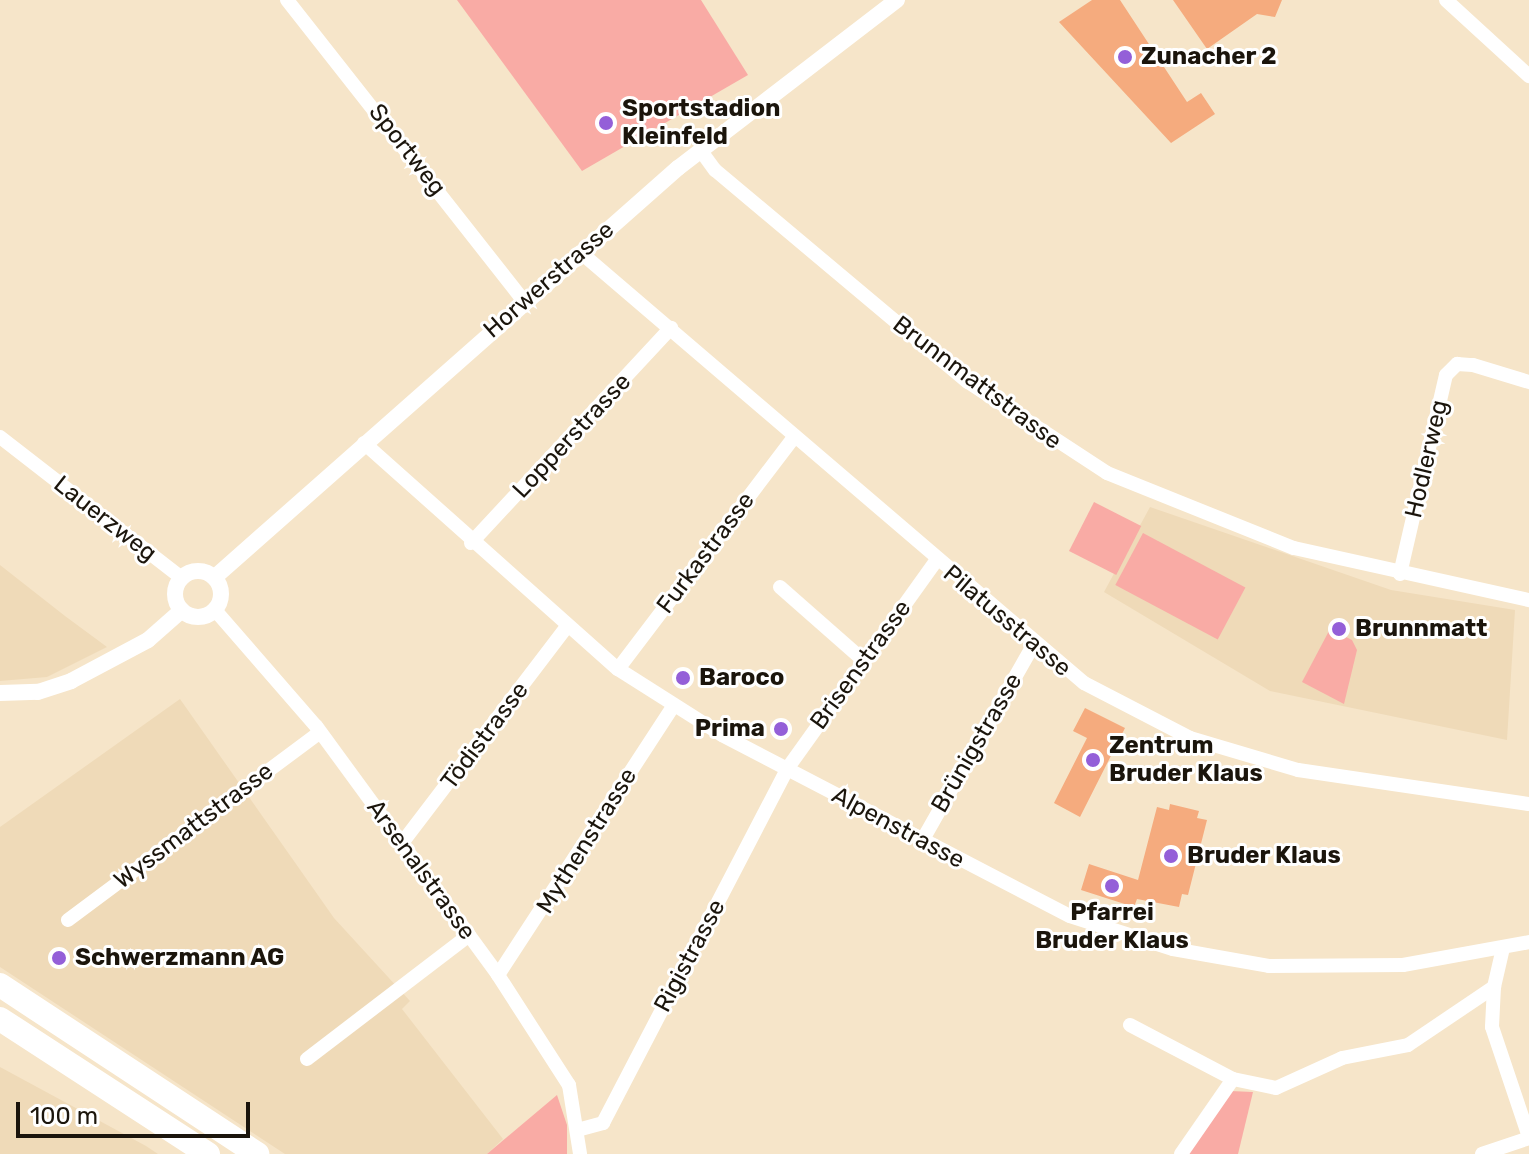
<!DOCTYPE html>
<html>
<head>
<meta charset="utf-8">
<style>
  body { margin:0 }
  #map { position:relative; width:1529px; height:1154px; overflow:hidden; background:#f6e5c9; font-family:Rubik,sans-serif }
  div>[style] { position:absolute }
  .built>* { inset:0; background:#efdab8 }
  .green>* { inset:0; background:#f9aba5; transform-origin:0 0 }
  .building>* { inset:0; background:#f5ab7e }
  .minor>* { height:14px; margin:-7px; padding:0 7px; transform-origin:7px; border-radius:7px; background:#fff }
  .tertiary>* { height:16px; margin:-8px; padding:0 8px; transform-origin:8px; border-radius:8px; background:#fff }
  .tertiary>.ring { margin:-8px; padding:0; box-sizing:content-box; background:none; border:16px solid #fff; border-radius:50% }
  .motorway>* { height:24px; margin:-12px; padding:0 12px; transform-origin:12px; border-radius:12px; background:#fff }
  .dots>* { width:22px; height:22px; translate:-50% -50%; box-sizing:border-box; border:4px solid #fff; border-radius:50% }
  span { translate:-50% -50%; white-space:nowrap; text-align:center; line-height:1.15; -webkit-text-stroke:6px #fff; paint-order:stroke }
  .poi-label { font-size:24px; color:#1b150c; font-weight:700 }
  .left { translate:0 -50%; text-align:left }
  .right { translate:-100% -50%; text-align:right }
  .street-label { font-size:24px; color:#1b150c }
  .scale { position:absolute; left:16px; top:1102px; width:234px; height:36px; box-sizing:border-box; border:4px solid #1b150c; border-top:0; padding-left:10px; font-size:24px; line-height:28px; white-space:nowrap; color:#1b150c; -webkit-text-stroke:6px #fff; paint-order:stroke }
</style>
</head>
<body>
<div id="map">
  <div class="built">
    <i style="clip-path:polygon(1150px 507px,1391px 590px,1515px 610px,1507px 740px,1270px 691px,1104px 592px)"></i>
    <i style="clip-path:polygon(0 565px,65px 616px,107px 647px,47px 677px,0 681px)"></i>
    <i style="clip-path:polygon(180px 699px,334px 918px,410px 1001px,402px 1009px,503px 1139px,487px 1154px,285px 1154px,0 967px,0 827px)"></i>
    <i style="clip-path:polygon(0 1067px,146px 1146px,158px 1154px,0 1154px)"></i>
  </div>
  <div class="green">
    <i style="clip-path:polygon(457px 0,701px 0,748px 75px,582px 171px)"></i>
    <i style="left:1094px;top:502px;width:53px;height:55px;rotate:27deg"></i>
    <i style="left:1143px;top:533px;width:116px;height:59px;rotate:28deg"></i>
    <i style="clip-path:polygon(1330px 629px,1352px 640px,1357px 650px,1344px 704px,1302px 682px)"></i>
    <i style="clip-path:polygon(1230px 1091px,1253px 1092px,1238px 1154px,1185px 1154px)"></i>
    <i style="clip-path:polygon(557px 1095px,567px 1125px,567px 1154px,487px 1154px)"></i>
  </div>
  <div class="building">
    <i style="clip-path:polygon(1092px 0,1120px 0,1187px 102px,1201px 93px,1215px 114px,1171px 143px,1059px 22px)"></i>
    <i style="clip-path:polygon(1173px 0,1282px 0,1275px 17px,1257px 14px,1207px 49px)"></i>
    <i style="clip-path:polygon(1085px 708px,1125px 728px,1080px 817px,1054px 803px,1087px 738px,1073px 731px)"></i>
    <i style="clip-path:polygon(1170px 804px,1199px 811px,1197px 818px,1207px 820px,1188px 895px,1182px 894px,1179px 907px,1137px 899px,1134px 907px,1081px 890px,1089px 864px,1138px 880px,1157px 807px,1169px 810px)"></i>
  </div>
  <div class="minor">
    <i style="left:287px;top:0;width:385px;rotate:51.8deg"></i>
    <i style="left:1446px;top:0;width:113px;rotate:42.5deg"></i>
    <i style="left:701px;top:151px;width:24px;rotate:54deg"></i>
    <i style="left:715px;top:170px;width:330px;rotate:40deg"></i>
    <i style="left:968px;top:382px;width:166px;rotate:33.2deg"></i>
    <i style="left:1107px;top:473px;width:201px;rotate:21.9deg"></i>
    <i style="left:1294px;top:548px;width:241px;rotate:12.5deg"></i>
    <i style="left:580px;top:252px;width:663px;rotate:40.54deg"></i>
    <i style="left:1084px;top:683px;width:119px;rotate:27.4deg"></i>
    <i style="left:1190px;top:738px;width:113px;rotate:16.5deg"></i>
    <i style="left:1298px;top:770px;width:233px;rotate:8.4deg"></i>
    <i style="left:0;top:437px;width:230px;rotate:37.8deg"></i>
    <i style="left:364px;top:443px;width:340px;rotate:41.7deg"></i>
    <i style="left:618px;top:669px;width:123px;rotate:32.4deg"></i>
    <i style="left:722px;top:735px;width:392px;rotate:27.5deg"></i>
    <i style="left:1070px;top:916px;width:108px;rotate:17.8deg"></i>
    <i style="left:1173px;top:949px;width:97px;rotate:10deg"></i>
    <i style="left:1269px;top:966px;width:134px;rotate:-0.4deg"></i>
    <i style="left:1403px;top:965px;width:128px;rotate:-10.3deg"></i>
    <i style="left:471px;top:543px;width:294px;rotate:-47.1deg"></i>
    <i style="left:1400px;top:574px;width:204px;rotate:-77deg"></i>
    <i style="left:1446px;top:375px;width:16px;rotate:-45deg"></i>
    <i style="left:1457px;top:364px;width:16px;rotate:4deg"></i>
    <i style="left:1473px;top:365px;width:59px;rotate:16.9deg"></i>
    <i style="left:780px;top:587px;width:109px;rotate:41.3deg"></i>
    <i style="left:215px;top:610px;width:154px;rotate:49deg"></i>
    <i style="left:316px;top:726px;width:308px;rotate:53.8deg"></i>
    <i style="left:498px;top:975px;width:131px;rotate:57.2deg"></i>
    <i style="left:569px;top:1085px;width:70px;rotate:80.9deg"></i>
    <i style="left:618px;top:669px;width:291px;rotate:-52.8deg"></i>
    <i style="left:922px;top:841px;width:224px;rotate:-60.4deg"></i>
    <i style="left:402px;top:843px;width:270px;rotate:-52.7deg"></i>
    <i style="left:68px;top:920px;width:314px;rotate:-36.7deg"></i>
    <i style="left:498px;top:975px;width:322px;rotate:-56.9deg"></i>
    <i style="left:1494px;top:987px;width:40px;rotate:92.9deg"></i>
    <i style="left:1492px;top:1027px;width:116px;rotate:71.4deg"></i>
    <i style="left:1130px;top:1025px;width:116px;rotate:27.7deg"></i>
    <i style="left:1233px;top:1079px;width:44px;rotate:11.8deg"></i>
    <i style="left:1276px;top:1088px;width:72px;rotate:-24.4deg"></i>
    <i style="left:1342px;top:1058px;width:67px;rotate:-11.1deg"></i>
    <i style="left:1408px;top:1045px;width:104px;rotate:-34deg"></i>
    <i style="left:1494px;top:987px;width:40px;rotate:-77deg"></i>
    <i style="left:307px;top:1059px;width:204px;rotate:-37.4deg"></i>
    <i style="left:581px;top:1129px;width:23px;rotate:-15deg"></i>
    <i style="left:603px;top:1123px;width:399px;rotate:-62.5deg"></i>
    <i style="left:787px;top:769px;width:256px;rotate:-54.4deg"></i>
    <i style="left:1181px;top:1154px;width:91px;rotate:-55.3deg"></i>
    <i style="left:1482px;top:1154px;width:50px;rotate:-18.8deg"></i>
  </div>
  <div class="tertiary">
    <i class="ring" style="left:175px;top:571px;width:30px;height:30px"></i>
    <i style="left:215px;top:577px;width:618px;rotate:-41.46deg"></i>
    <i style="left:678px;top:168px;width:276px;rotate:-37.5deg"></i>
    <i style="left:0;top:693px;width:38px;rotate:-2deg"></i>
    <i style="left:38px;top:692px;width:35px;rotate:-18deg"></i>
    <i style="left:71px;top:681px;width:87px;rotate:-28deg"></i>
    <i style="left:148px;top:640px;width:45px;rotate:-41.4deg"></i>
  </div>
  <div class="motorway">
    <i style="left:0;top:985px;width:308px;rotate:33.3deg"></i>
    <i style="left:0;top:1019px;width:248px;rotate:33deg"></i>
  </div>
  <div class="dots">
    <i style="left:1125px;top:57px;background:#945fd8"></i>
    <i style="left:606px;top:123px;background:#945fd8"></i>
    <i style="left:1339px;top:629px;background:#945fd8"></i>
    <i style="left:683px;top:678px;background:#945fd8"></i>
    <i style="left:781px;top:729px;background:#945fd8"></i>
    <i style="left:1093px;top:760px;background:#945fd8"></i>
    <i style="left:1171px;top:856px;background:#945fd8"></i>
    <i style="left:1112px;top:886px;background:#945fd8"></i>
    <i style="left:59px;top:958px;background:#945fd8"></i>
  </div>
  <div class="poi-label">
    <span class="left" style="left:1141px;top:57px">Zunacher 2</span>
    <span class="left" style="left:622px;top:123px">Sportstadion<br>Kleinfeld</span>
    <span class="left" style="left:1355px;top:629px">Brunnmatt</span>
    <span class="left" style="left:699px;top:678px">Baroco</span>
    <span class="right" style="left:765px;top:729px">Prima</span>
    <span class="left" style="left:1109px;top:760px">Zentrum<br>Bruder Klaus</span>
    <span class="left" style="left:1187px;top:856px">Bruder Klaus</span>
    <span style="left:1112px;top:927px">Pfarrei<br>Bruder Klaus</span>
    <span class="left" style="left:75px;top:958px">Schwerzmann AG</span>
  </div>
  <div class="street-label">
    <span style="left:407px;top:150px;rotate:52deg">Sportweg</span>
    <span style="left:549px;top:280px;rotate:-41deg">Horwerstrasse</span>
    <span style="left:977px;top:383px;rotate:37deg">Brunnmattstrasse</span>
    <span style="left:572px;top:436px;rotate:-47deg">Lopperstrasse</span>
    <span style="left:1427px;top:459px;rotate:-77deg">Hodlerweg</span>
    <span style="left:105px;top:519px;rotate:38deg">Lauerzweg</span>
    <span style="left:706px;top:553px;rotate:-53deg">Furkastrasse</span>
    <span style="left:1007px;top:621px;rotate:40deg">Pilatusstrasse</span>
    <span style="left:861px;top:665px;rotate:-54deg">Brisenstrasse</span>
    <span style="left:485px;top:736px;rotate:-53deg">Tödistrasse</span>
    <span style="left:977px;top:743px;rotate:-60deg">Brünigstrasse</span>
    <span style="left:194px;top:826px;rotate:-37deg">Wyssmattstrasse</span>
    <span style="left:898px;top:828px;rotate:28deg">Alpenstrasse</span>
    <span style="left:587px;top:841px;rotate:-58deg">Mythenstrasse</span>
    <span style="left:421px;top:870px;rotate:54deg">Arsenalstrasse</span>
    <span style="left:690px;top:956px;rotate:-62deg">Rigistrasse</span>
  </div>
  <div class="scale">100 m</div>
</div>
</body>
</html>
